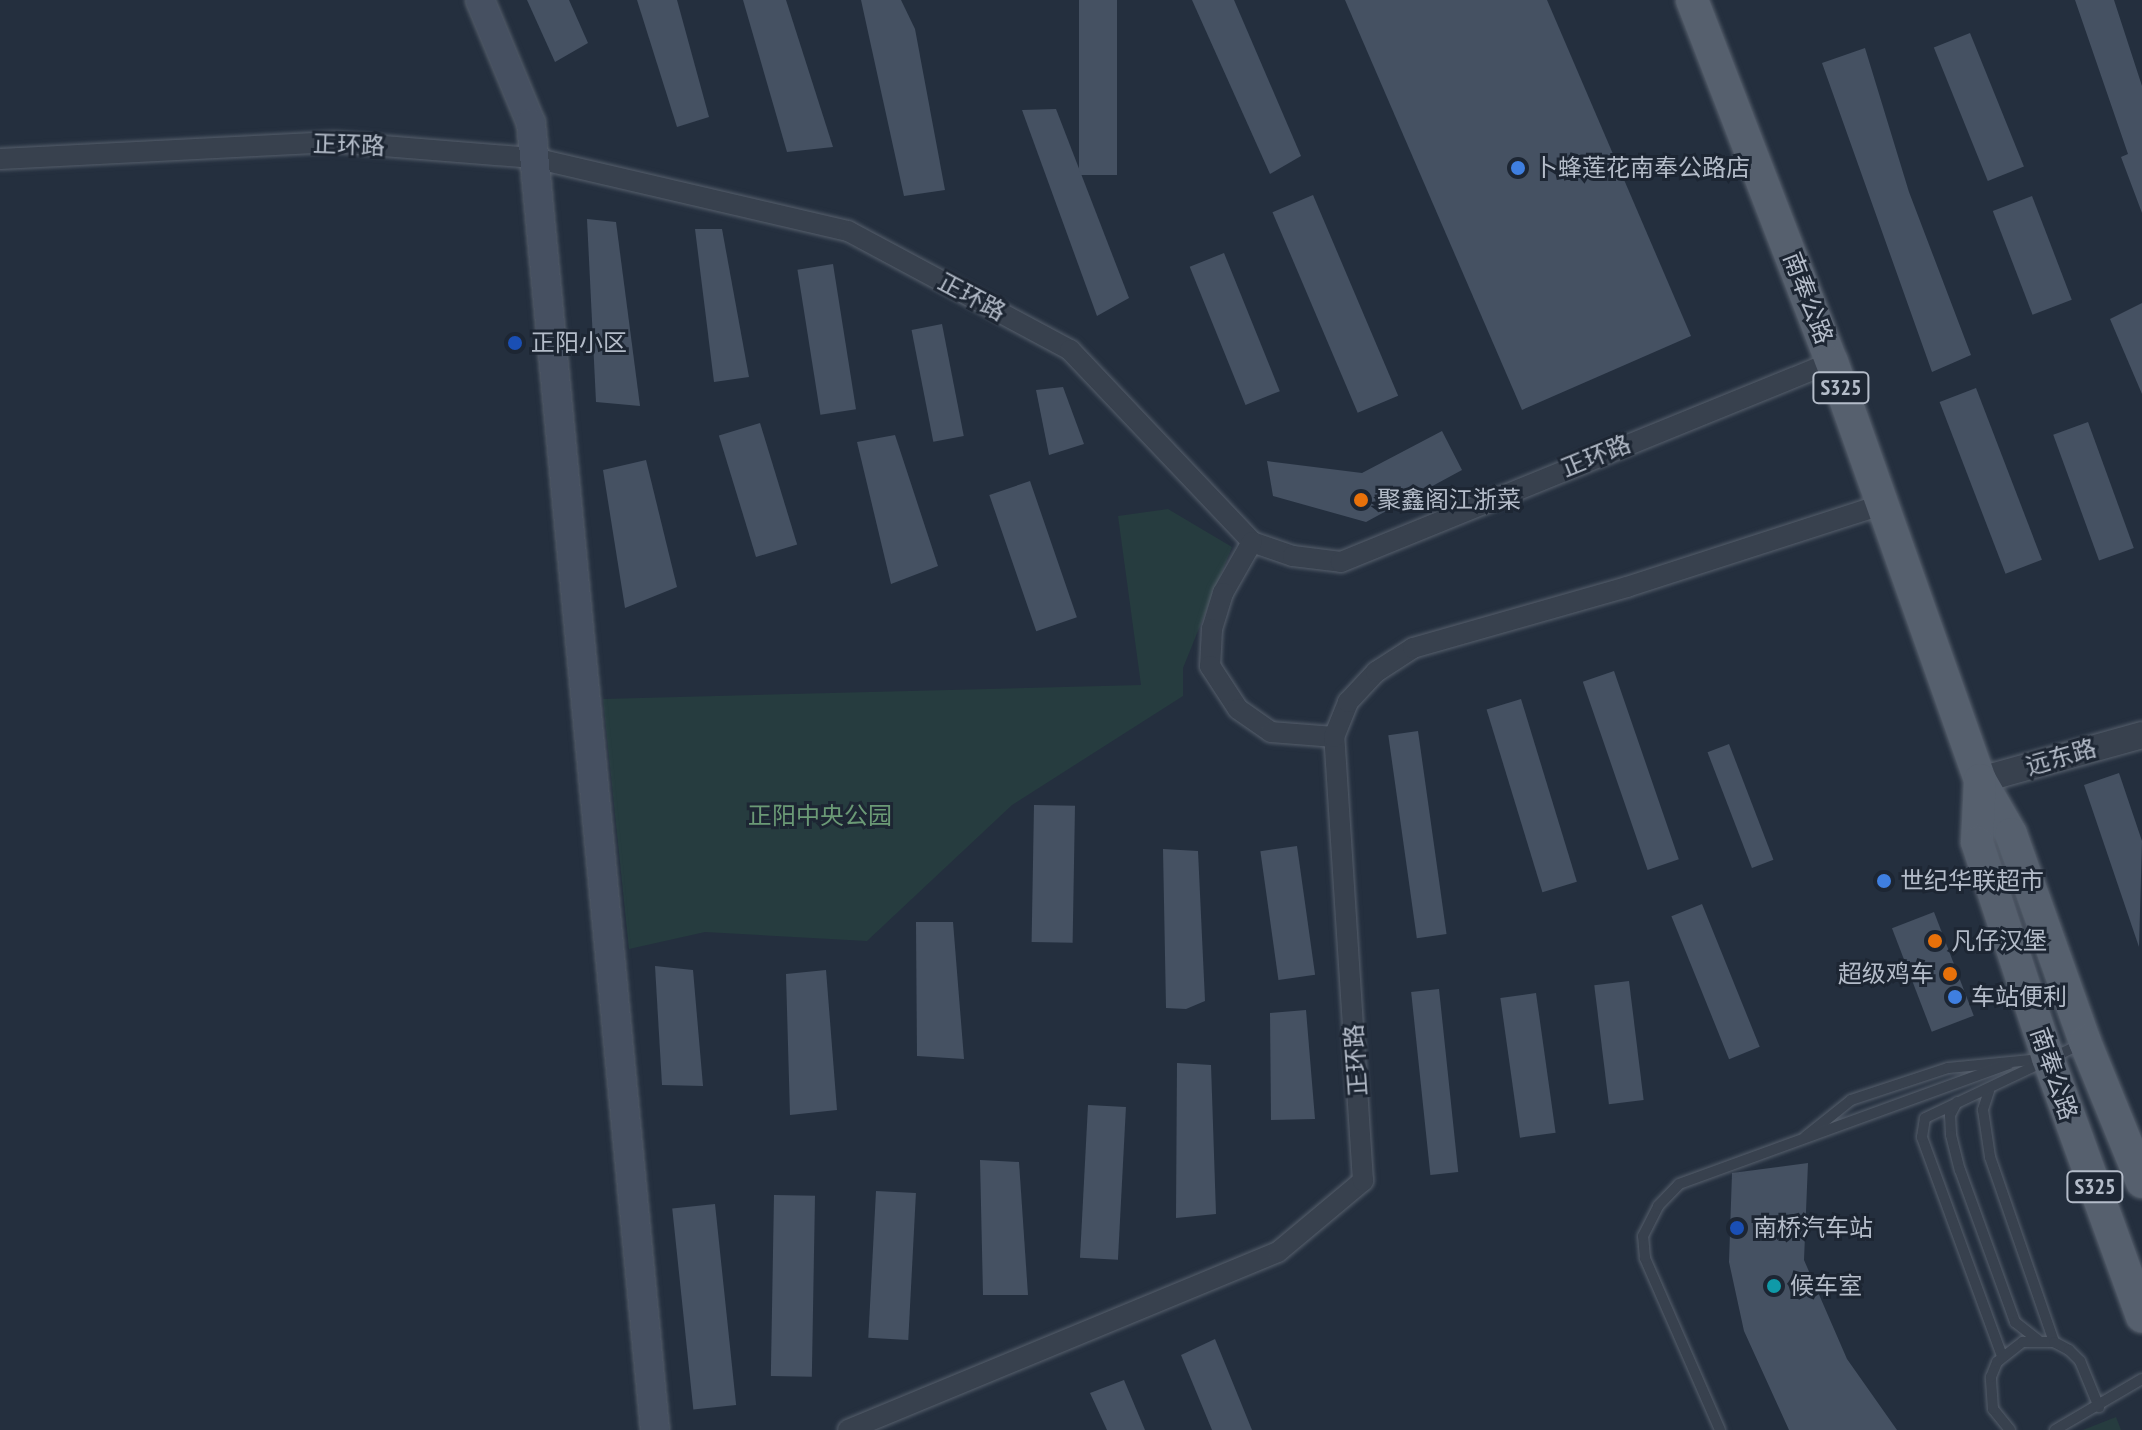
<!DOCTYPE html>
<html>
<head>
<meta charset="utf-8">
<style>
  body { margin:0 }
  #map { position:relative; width:2142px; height:1430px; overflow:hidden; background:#242f3e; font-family:"PT Sans Narrow","Noto Sans SC",sans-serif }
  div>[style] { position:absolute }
  .green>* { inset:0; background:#263c3f }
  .building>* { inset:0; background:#455162; transform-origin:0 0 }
  .roads { filter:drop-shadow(0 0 2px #565f6c) drop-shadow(0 0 2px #565f6c) }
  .service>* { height:10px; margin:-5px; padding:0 5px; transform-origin:5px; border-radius:5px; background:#38414e }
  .minor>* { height:20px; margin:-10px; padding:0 10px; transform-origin:10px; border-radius:10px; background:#38414e }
  .tertiary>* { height:26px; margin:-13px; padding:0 13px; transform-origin:13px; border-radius:13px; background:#38414e }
  .secondary>* { height:28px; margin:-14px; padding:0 14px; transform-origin:14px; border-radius:14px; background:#465061 }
  .primary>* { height:32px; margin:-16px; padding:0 16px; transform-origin:16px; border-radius:16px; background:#56606e }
  .dots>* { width:22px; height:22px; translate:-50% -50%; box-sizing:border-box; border:4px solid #1d2633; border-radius:50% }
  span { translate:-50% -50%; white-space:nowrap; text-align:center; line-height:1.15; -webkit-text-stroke:6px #1d2633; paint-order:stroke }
  .shield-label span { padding:2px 6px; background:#1d2633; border:2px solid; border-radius:6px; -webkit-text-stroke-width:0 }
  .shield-label { font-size:22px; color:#b4bcc9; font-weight:700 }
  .street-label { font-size:24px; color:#b4bcc9 }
  .poi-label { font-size:24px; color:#b4bcc9 }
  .left { translate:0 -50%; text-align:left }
  .right { translate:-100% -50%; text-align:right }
  .park-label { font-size:24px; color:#6b9a76 }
</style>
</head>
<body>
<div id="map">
  <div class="green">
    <i style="clip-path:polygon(1168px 509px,1232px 547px,1183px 668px,1183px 696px,1012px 805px,867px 941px,705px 932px,629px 949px,603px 699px,1141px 685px,1118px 516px)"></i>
    <i style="clip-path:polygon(2116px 1417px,2121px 1430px,2083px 1430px)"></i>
  </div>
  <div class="building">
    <i style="clip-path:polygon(527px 0,569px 0,588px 43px,555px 62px)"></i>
    <i style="clip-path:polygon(637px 0,677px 0,709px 117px,677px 127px)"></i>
    <i style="clip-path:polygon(743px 0,786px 0,833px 147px,787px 152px)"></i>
    <i style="clip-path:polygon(861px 0,901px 0,915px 29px,945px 190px,904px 196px)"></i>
    <i style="left:1079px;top:0;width:38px;height:175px"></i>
    <i style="clip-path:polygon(1192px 0,1234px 0,1301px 156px,1270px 174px)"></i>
    <i style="clip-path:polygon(1345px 0,1547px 0,1691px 336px,1522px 410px)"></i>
    <i style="clip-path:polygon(2075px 0,2114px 0,2142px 86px,2142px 213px,2121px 157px,2128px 154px)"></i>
    <i style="left:1970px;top:33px;width:144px;height:39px;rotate:68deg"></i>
    <i style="clip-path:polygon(1865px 48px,1909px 192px,1971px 355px,1932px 372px,1822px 63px)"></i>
    <i style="clip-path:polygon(1056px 109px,1129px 298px,1097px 316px,1022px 110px)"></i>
    <i style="left:1313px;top:195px;width:218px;height:44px;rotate:67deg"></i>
    <i style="left:2032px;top:196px;width:111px;height:42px;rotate:69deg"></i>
    <i style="clip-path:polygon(587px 219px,616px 222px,640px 406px,596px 402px)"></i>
    <i style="clip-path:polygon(695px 229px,722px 229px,749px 377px,714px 382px)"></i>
    <i style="left:1224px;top:253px;width:149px;height:37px;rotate:68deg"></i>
    <i style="left:833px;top:264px;width:147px;height:36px;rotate:81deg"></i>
    <i style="clip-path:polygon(2142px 303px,2142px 394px,2110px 319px)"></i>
    <i style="left:942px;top:324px;width:114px;height:31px;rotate:79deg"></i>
    <i style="clip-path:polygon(1063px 387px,1084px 444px,1049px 455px,1036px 390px)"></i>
    <i style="left:1976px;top:388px;width:184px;height:39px;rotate:69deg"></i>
    <i style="left:2088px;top:422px;width:134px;height:37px;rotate:70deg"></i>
    <i style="left:760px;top:423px;width:127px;height:43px;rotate:73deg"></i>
    <i style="clip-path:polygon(1442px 431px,1462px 470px,1366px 522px,1273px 496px,1267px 461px,1362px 473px)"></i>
    <i style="clip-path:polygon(895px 435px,938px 566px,891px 584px,857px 442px)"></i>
    <i style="clip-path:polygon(646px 460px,677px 587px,625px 608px,603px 470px)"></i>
    <i style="left:1030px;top:481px;width:144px;height:43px;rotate:71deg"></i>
    <i style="left:1614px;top:671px;width:199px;height:33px;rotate:71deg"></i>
    <i style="left:1521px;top:699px;width:191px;height:36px;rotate:73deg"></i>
    <i style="left:1418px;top:731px;width:205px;height:30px;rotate:82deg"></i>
    <i style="left:1729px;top:744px;width:124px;height:23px;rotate:69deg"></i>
    <i style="clip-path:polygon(2119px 773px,2142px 841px,2139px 947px,2084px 785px)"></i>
    <i style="left:1034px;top:805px;width:41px;height:137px;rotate:1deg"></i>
    <i style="left:1297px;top:846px;width:130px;height:37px;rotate:82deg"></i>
    <i style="clip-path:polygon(1163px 849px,1198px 851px,1205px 1001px,1186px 1009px,1166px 1008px)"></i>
    <i style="left:1702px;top:904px;width:154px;height:33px;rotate:68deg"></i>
    <i style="left:1934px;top:912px;width:111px;height:45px;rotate:69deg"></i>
    <i style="clip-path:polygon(916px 922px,953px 922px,964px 1059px,917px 1056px)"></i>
    <i style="clip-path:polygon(655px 966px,693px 970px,703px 1086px,662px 1085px)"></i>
    <i style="clip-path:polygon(826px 970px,837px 1110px,790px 1115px,786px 974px)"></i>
    <i style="left:1629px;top:981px;width:120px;height:35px;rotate:83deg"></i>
    <i style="left:1439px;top:989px;width:184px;height:28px;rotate:84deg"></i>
    <i style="left:1536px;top:993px;width:141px;height:36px;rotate:82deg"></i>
    <i style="clip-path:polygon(1306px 1010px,1315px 1119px,1271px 1120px,1270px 1013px)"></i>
    <i style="clip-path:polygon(1177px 1063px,1211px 1065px,1216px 1214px,1176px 1218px)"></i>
    <i style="left:1088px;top:1105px;width:38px;height:153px;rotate:3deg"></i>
    <i style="clip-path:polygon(980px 1160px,1019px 1162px,1028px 1295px,983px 1295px)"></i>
    <i style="clip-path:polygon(1808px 1163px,1804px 1260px,1847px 1359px,1897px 1430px,1789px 1430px,1744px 1331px,1729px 1262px,1732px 1173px)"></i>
    <i style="left:876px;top:1191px;width:40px;height:147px;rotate:3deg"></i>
    <i style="left:774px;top:1195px;width:41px;height:181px;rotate:1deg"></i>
    <i style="left:715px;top:1204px;width:202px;height:43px;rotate:84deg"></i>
    <i style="clip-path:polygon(1215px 1339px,1252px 1430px,1212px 1430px,1181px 1355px)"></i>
    <i style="clip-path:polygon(1124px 1380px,1145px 1430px,1107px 1430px,1090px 1393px)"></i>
  </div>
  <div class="roads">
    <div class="service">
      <i style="left:1989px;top:1091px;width:20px;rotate:108deg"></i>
      <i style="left:1983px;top:1110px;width:48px;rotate:81.5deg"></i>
      <i style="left:1990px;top:1157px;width:196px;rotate:70.9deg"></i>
      <i style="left:1957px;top:1102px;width:15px;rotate:118deg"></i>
      <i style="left:1950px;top:1115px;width:20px;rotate:87deg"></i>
      <i style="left:1951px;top:1135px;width:36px;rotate:76deg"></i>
      <i style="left:1960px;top:1170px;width:162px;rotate:70.1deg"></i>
      <i style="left:2015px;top:1322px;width:29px;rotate:38deg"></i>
      <i style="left:1805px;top:1137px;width:59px;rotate:-38.8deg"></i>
      <i style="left:1851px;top:1100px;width:102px;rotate:-18.3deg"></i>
      <i style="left:1948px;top:1068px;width:94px;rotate:-5.5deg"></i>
      <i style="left:2002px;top:1356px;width:233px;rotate:-110.1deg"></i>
      <i style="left:1922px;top:1137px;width:19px;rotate:-81deg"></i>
      <i style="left:1925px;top:1118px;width:173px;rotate:-25.4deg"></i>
      <i style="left:1720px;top:1430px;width:188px;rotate:-113.6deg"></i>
      <i style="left:1645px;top:1258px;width:22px;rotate:-95deg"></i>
      <i style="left:1643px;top:1236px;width:34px;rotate:-63deg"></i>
      <i style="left:1658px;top:1206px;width:30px;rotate:-46deg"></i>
      <i style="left:1679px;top:1184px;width:351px;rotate:-20deg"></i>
      <i style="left:2010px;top:1430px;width:27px;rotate:-129deg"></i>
      <i style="left:1993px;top:1409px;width:32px;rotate:-94deg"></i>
      <i style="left:1991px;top:1377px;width:16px;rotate:-68deg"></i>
      <i style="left:1997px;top:1362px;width:33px;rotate:-38deg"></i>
      <i style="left:2023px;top:1342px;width:31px"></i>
      <i style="left:2054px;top:1342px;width:17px;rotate:28deg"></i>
      <i style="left:2069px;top:1350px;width:16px;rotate:45deg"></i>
      <i style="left:2080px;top:1361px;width:50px;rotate:67.6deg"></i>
      <i style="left:2055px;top:1430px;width:101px;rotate:-30.4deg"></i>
    </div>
    <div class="minor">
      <i style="left:0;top:159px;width:334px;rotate:-2.9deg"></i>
      <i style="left:334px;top:142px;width:201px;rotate:4.6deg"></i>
      <i style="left:534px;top:158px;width:322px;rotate:13.1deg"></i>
      <i style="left:848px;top:231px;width:252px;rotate:28.2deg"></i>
      <i style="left:1070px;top:350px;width:265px;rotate:46.5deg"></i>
      <i style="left:1252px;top:542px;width:43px;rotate:18.9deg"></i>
      <i style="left:1293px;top:556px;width:48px;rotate:7.1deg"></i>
      <i style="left:1341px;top:562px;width:530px;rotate:-22.16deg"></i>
      <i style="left:1252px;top:542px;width:59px;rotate:119.6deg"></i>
      <i style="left:1223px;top:593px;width:38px;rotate:107deg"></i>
      <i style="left:1212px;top:629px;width:37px;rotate:93deg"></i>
      <i style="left:1210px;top:666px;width:51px;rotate:56.9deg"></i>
      <i style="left:1238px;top:709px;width:40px;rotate:34.9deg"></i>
      <i style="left:1271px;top:732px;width:63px;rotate:4.5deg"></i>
      <i style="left:848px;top:1430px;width:465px;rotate:-22.5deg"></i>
      <i style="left:1278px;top:1252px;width:111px;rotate:-39.9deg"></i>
      <i style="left:1363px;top:1181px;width:445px;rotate:-93.7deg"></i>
      <i style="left:1334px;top:737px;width:38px;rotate:-68deg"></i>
      <i style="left:1348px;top:702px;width:41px;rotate:-47deg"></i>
      <i style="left:1376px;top:672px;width:44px;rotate:-33deg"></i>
      <i style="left:1413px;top:648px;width:223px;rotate:-15.9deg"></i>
      <i style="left:1627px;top:587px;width:267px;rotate:-17.9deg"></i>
    </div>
    <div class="tertiary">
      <i style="left:1980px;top:780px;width:168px;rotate:-15.5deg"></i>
    </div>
    <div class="secondary">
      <i style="left:480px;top:0;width:133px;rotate:67.5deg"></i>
      <i style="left:531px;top:123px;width:1313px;rotate:84.58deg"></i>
    </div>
    <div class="primary">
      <i style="left:1692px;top:0;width:388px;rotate:68.9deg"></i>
      <i style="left:1832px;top:362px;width:443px;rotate:70.5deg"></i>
      <i style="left:1980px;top:780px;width:62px;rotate:60.1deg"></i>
      <i style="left:2011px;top:834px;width:221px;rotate:70.4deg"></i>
      <i style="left:2085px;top:1042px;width:151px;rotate:67.8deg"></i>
      <i style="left:1980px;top:780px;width:62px;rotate:92.8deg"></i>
      <i style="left:1977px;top:842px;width:227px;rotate:71.8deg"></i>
      <i style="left:2048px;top:1058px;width:275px;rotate:70deg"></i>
    </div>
  </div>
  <div class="dots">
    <i style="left:1518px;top:168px;background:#3f7fe0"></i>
    <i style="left:515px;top:343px;background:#1a4fb4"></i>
    <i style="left:1361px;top:500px;background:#e8710a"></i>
    <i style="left:1884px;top:881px;background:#3f7fe0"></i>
    <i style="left:1935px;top:941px;background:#e8710a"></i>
    <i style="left:1950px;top:974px;background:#e8710a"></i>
    <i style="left:1955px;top:997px;background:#3f7fe0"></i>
    <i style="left:1737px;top:1228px;background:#1a4fb4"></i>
    <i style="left:1774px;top:1286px;background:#0f9aa8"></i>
  </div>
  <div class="shield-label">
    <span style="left:1841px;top:388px">S325</span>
    <span style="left:2095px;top:1187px">S325</span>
  </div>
  <div class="street-label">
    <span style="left:349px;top:145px;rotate:2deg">正环路</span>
    <span style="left:972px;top:297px;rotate:28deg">正环路</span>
    <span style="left:1808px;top:298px;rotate:69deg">南奉公路</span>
    <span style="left:1596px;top:456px;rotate:-22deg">正环路</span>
    <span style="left:2061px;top:757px;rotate:-16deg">远东路</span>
    <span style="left:1356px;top:1060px;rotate:-94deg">正环路</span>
    <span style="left:2054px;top:1074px;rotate:71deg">南奉公路</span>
  </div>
  <div class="poi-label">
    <span class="left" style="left:1534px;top:168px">卜蜂莲花南奉公路店</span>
    <span class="left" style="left:531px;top:343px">正阳小区</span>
    <span class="left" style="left:1377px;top:500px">聚鑫阁江浙菜</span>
    <span class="left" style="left:1900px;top:881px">世纪华联超市</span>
    <span class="left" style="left:1951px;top:941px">凡仔汉堡</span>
    <span class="right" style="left:1934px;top:974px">超级鸡车</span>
    <span class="left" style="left:1971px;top:997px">车站便利</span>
    <span class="left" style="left:1753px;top:1228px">南桥汽车站</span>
    <span class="left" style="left:1790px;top:1286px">候车室</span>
  </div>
  <div class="park-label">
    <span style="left:820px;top:816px">正阳中央公园</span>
  </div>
</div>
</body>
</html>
